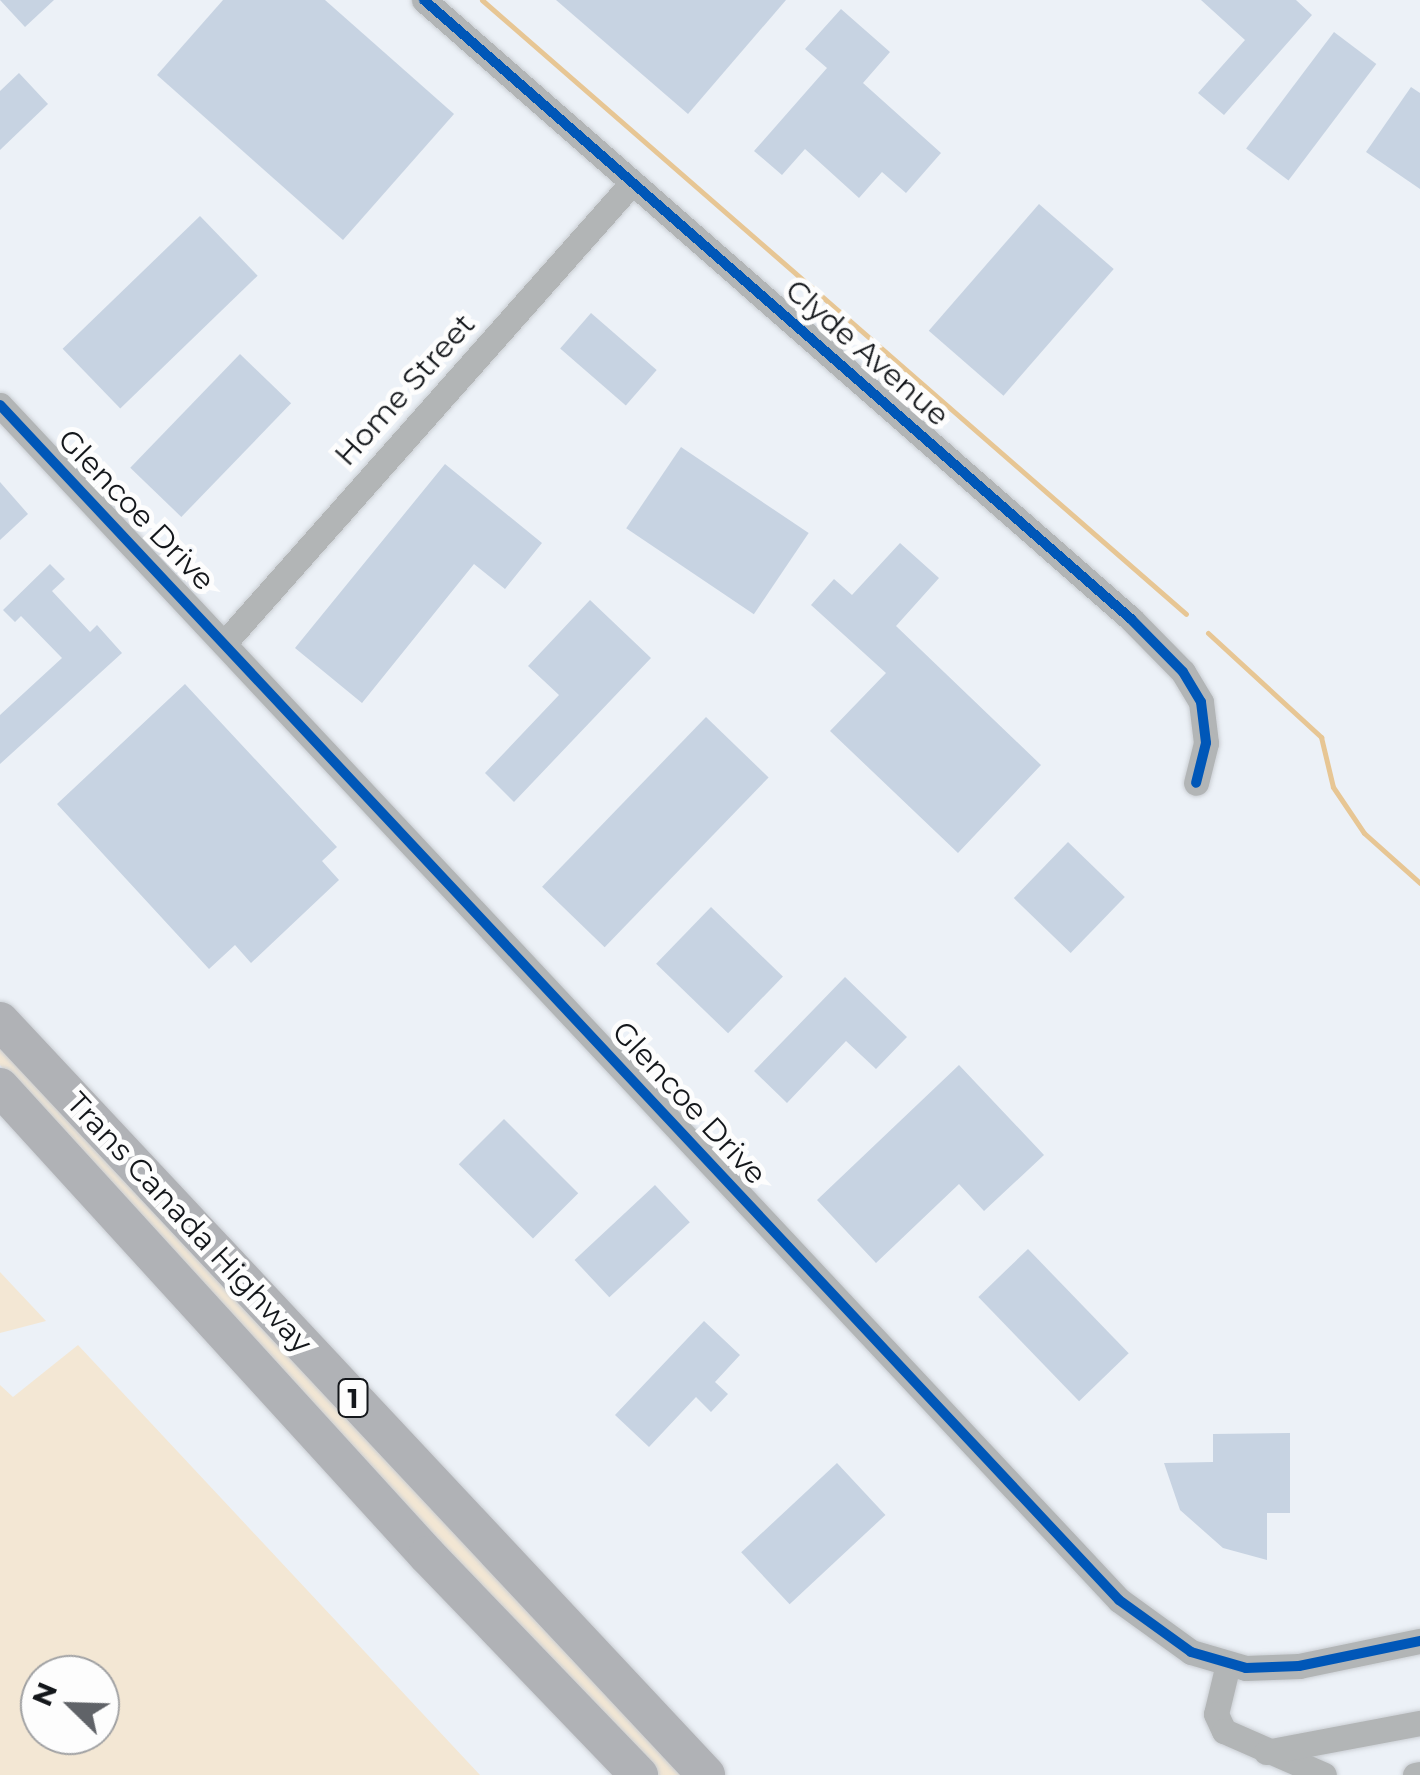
<!DOCTYPE html>
<html>
<head>
<meta charset="utf-8">
<style>
  body { margin:0 }
  #map { position:relative; width:1420px; height:1775px; overflow:hidden; background:#ecf1f7; font-family:Montserrat,sans-serif }
  div>[style] { position:absolute }
  .green>* { inset:0; background:#f3e7d4 }
  .stream>* { height:5px; margin:-2.5px; padding:0 2.5px; transform-origin:2.5px; border-radius:2.5px; background:#e7c694 }
  .building>* { inset:0; background:#c7d3e2; transform-origin:0 0 }
  .roads { filter:drop-shadow(0 0 2px #caced3) drop-shadow(0 0 2px #caced3) }
  .minor>* { height:25px; margin:-12.5px; padding:0 12.5px; transform-origin:12.5px; border-radius:12.5px; background:#b2b5b6 }
  .highway>* { height:38px; margin:-19px; padding:0 19px; transform-origin:19px; border-radius:19px; background:#b0b2b6 }
  .cycleway>* { height:10px; margin:-5px; padding:0 5px; transform-origin:5px; border-radius:5px; background:#0057b8 }
  span { translate:-50% -50%; white-space:nowrap; text-align:center; line-height:1.15; -webkit-text-stroke:10px #fdfdfd; paint-order:stroke }
  .shield-label span { padding:2px 8px; background:#fdfdfd; border:2px solid; border-radius:8px; -webkit-text-stroke-width:0 }
  .shield-label { font-size:28px; color:#14171b; font-weight:700 }
  .street-label { font-size:30px; color:#14171b }
  .north { position:absolute; left:20px; top:1655px; width:100px; height:100px; box-sizing:border-box; background:#fdfdfd; border:2px solid #a0a1a3; border-radius:50%; rotate:293deg; font-size:28px; font-weight:700; line-height:40px; text-align:center; color:#14171b }
  .north::after { content:''; display:block; margin:auto; width:35px; height:45px; background:#606368; clip-path:polygon(50% 0,100% 100%,50% 72%,0 100%) }
</style>
</head>
<body>
<div id="map">
  <div class="green">
    <i style="clip-path:polygon(0 1039px,685px 1775px,659px 1775px,335px 1431px,0 1065px)"></i>
    <i style="clip-path:polygon(0 1272px,46px 1321px,0 1333px)"></i>
    <i style="clip-path:polygon(evenodd,78px 1345px,480px 1775px,0 1775px,0 1385px,13px 1397px,78px 1345px,40px 1675px,100px 1675px,100px 1735px,40px 1735px,40px 1675px)"></i>
  </div>
  <div class="stream">
    <i style="left:482px;top:0;width:934px;rotate:41.09deg"></i>
    <i style="left:1208px;top:633px;width:154px;rotate:42.6deg"></i>
    <i style="left:1321px;top:737px;width:51px;rotate:76.5deg"></i>
    <i style="left:1333px;top:787px;width:55px;rotate:56deg"></i>
    <i style="left:1364px;top:833px;width:75px;rotate:41.8deg"></i>
  </div>
  <div class="building">
    <i style="clip-path:polygon(0 0,54px 0,25px 27px)"></i>
    <i style="clip-path:polygon(223px 0,325px 0,454px 114px,343px 240px,157px 75px)"></i>
    <i style="clip-path:polygon(556px 0,786px 0,688px 114px)"></i>
    <i style="clip-path:polygon(1201px 0,1296px 0,1312px 15px,1224px 115px,1198px 93px,1245px 40px)"></i>
    <i style="clip-path:polygon(841px 9px,890px 52px,863px 83px,941px 153px,906px 193px,882px 172px,859px 198px,805px 149px,782px 175px,754px 151px,827px 68px,805px 49px)"></i>
    <i style="left:1334px;top:32px;width:53px;height:146px;rotate:37deg"></i>
    <i style="clip-path:polygon(19px 73px,48px 104px,0 150px,0 91px)"></i>
    <i style="clip-path:polygon(1411px 87px,1420px 93px,1420px 189px,1366px 152px)"></i>
    <i style="left:1039px;top:204px;width:99px;height:168px;rotate:41deg"></i>
    <i style="left:200px;top:216px;width:83px;height:191px;rotate:46deg"></i>
    <i style="left:591px;top:313px;width:87px;height:47px;rotate:41deg"></i>
    <i style="left:240px;top:354px;width:71px;height:158px;rotate:44deg"></i>
    <i style="left:681px;top:447px;width:154px;height:98px;rotate:34deg"></i>
    <i style="clip-path:polygon(445px 464px,542px 543px,505px 589px,474px 564px,362px 703px,295px 648px)"></i>
    <i style="clip-path:polygon(0 482px,28px 514px,0 540px)"></i>
    <i style="clip-path:polygon(900px 543px,939px 578px,896px 626px,1041px 765px,958px 853px,830px 731px,886px 673px,811px 605px,834px 579px,852px 595px)"></i>
    <i style="clip-path:polygon(50px 564px,65px 579px,52px 591px,90px 632px,97px 625px,122px 653px,0 764px,0 715px,62px 658px,21px 616px,15px 622px,3px 610px)"></i>
    <i style="clip-path:polygon(590px 600px,651px 658px,514px 802px,485px 773px,559px 695px,528px 666px)"></i>
    <i style="clip-path:polygon(185px 684px,337px 847px,322px 861px,339px 880px,251px 963px,235px 945px,209px 969px,57px 804px)"></i>
    <i style="left:706px;top:717px;width:87px;height:236px;rotate:44deg"></i>
    <i style="left:1068px;top:842px;width:79px;height:78px;rotate:44deg"></i>
    <i style="left:711px;top:907px;width:100px;height:79px;rotate:44deg"></i>
    <i style="clip-path:polygon(845px 977px,907px 1037px,876px 1069px,846px 1041px,787px 1103px,754px 1071px)"></i>
    <i style="clip-path:polygon(959px 1065px,1044px 1155px,984px 1211px,959px 1184px,876px 1263px,817px 1200px)"></i>
    <i style="left:504px;top:1119px;width:105px;height:64px;rotate:45deg"></i>
    <i style="left:655px;top:1185px;width:51px;height:110px;rotate:47deg"></i>
    <i style="left:1028px;top:1249px;width:145px;height:69px;rotate:46deg"></i>
    <i style="clip-path:polygon(704px 1321px,740px 1355px,715px 1382px,728px 1394px,711px 1412px,696px 1397px,649px 1447px,615px 1415px)"></i>
    <i style="clip-path:polygon(1290px 1433px,1290px 1513px,1267px 1513px,1267px 1560px,1223px 1548px,1180px 1510px,1164px 1463px,1213px 1462px,1213px 1434px)"></i>
    <i style="left:837px;top:1463px;width:71px;height:131px;rotate:47deg"></i>
  </div>
  <div class="roads">
    <div class="minor">
      <i style="left:424px;top:0;width:940px;rotate:41.2deg"></i>
      <i style="left:1131px;top:619px;width:74px;rotate:45.5deg"></i>
      <i style="left:1183px;top:672px;width:35px;rotate:59deg"></i>
      <i style="left:1201px;top:702px;width:41px;rotate:83deg"></i>
      <i style="left:1206px;top:743px;width:41px;rotate:104deg"></i>
      <i style="left:0;top:405px;width:1637px;rotate:46.88deg"></i>
      <i style="left:1119px;top:1600px;width:89px;rotate:35.8deg"></i>
      <i style="left:1191px;top:1652px;width:57px;rotate:16.2deg"></i>
      <i style="left:1246px;top:1668px;width:53px;rotate:-2.2deg"></i>
      <i style="left:1299px;top:1666px;width:124px;rotate:-11.7deg"></i>
      <i style="left:227px;top:640px;width:609px;rotate:-48.46deg"></i>
      <i style="left:1228px;top:1664px;width:51px;rotate:103.5deg"></i>
      <i style="left:1216px;top:1714px;width:19px;rotate:65deg"></i>
      <i style="left:1224px;top:1731px;width:109px;rotate:23.7deg"></i>
      <i style="left:1266px;top:1752px;width:157px;rotate:-10.7deg"></i>
      <i style="left:1415px;top:1775px;width:5px;rotate:-11deg"></i>
    </div>
    <div class="highway">
      <i style="left:0;top:1021px;width:1033px;rotate:46.88deg"></i>
      <i style="left:0;top:1087px;width:634px;rotate:47.62deg"></i>
      <i style="left:427px;top:1555px;width:306px;rotate:46.1deg"></i>
    </div>
  </div>
  <div class="cycleway">
    <i style="left:424px;top:0;width:940px;rotate:41.2deg"></i>
    <i style="left:1131px;top:619px;width:74px;rotate:45.5deg"></i>
    <i style="left:1183px;top:672px;width:35px;rotate:59deg"></i>
    <i style="left:1201px;top:702px;width:41px;rotate:83deg"></i>
    <i style="left:1206px;top:743px;width:41px;rotate:104deg"></i>
    <i style="left:0;top:405px;width:1637px;rotate:46.88deg"></i>
    <i style="left:1119px;top:1600px;width:89px;rotate:35.8deg"></i>
    <i style="left:1191px;top:1652px;width:57px;rotate:16.2deg"></i>
    <i style="left:1246px;top:1668px;width:53px;rotate:-2.2deg"></i>
    <i style="left:1299px;top:1666px;width:124px;rotate:-11.7deg"></i>
  </div>
  <div class="shield-label">
    <span style="left:353px;top:1398px">1</span>
  </div>
  <div class="street-label">
    <span style="left:867px;top:353px;rotate:41deg">Clyde Avenue</span>
    <span style="left:405px;top:390px;rotate:-48deg">Home Street</span>
    <span style="left:136px;top:510px;rotate:46deg">Glencoe Drive</span>
    <span style="left:689px;top:1103px;rotate:47deg">Glencoe Drive</span>
    <span style="left:189px;top:1223px;rotate:47deg">Trans Canada Highway</span>
  </div>
  <div class="north">N</div>
</div>
</body>
</html>
